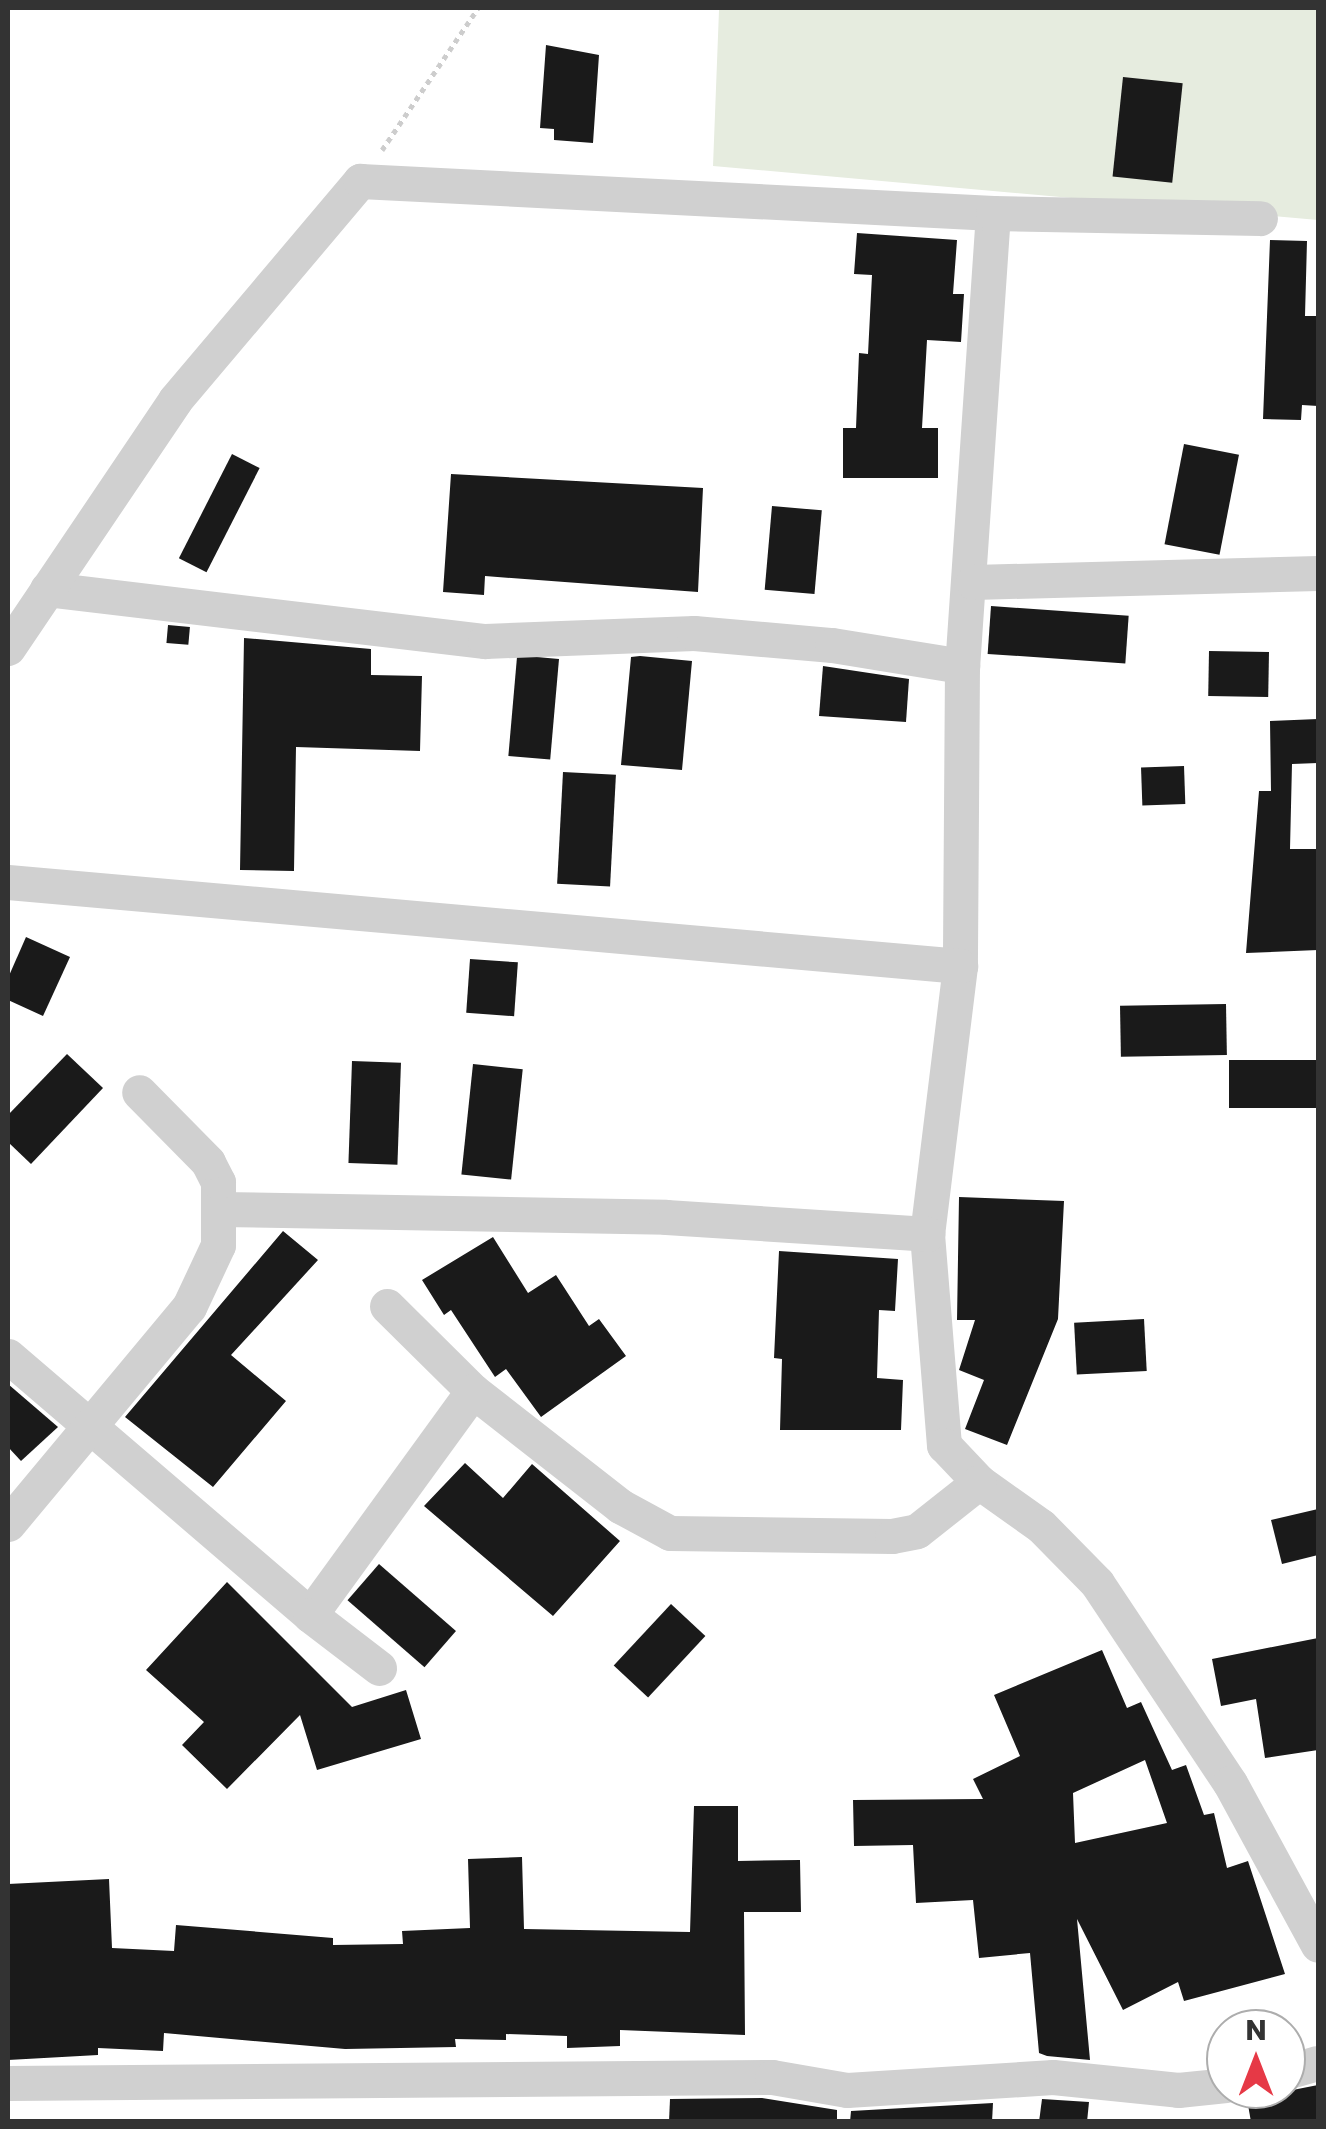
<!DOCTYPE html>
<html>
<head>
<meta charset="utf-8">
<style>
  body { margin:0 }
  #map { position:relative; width:1326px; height:2129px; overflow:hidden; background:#fff; font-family:Poppins,sans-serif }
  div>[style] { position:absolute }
  .green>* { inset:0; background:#e6ecdf }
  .building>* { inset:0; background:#1a1a1a; transform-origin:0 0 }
  .path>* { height:5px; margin-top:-2.5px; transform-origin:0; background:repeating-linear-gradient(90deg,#cdcdcd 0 5px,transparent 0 10px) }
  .minor>* { height:35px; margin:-17.5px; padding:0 17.5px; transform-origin:17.5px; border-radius:17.5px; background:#d0d0d0 }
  span { translate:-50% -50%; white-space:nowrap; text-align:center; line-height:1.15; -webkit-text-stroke:10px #fff; paint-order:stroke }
  .frame { position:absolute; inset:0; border:10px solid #333; pointer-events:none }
  .north { position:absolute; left:1206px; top:2009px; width:100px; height:100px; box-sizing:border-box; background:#fff; border:2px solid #adadad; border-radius:50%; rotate:0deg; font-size:28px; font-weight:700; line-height:40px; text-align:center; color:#333 }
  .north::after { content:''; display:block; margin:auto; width:35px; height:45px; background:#e63946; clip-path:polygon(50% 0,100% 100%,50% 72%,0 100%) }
</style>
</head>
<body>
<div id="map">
  <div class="green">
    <i style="clip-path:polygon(700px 8px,1318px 8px,1318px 220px,713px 166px,719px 10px)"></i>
  </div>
  <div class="building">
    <i style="clip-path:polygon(546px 45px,599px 55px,593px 143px,554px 140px,554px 129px,540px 128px)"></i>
    <i style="left:1123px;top:77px;width:60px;height:100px;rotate:6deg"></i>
    <i style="clip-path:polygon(857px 233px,957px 240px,953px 294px,964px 294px,961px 342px,927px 340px,922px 428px,938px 428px,938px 478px,843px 478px,843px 428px,856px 428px,859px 353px,868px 354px,872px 275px,854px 274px)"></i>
    <i style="clip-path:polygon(1270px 240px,1307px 241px,1305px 316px,1318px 316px,1318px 406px,1302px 405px,1301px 420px,1263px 419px)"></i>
    <i style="left:1184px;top:444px;width:56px;height:102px;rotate:11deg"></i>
    <i style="left:232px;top:454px;width:31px;height:117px;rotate:27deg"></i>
    <i style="clip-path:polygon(451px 474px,703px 488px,698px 592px,485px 576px,484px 595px,443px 592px)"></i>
    <i style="left:772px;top:506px;width:50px;height:84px;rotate:5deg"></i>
    <i style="left:991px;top:606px;width:138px;height:48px;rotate:4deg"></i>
    <i style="left:168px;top:625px;width:22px;height:18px;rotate:5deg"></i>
    <i style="clip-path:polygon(244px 638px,371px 649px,371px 675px,422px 676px,420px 751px,296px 747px,294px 871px,240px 870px)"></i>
    <i style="left:1209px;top:651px;width:60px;height:45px;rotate:1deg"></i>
    <i style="clip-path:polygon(640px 656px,692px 661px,682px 770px,621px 765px,631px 657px)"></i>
    <i style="left:559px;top:659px;width:101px;height:42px;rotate:95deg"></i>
    <i style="clip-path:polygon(823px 666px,909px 679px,906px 722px,819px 716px)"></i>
    <i style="clip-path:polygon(1318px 719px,1318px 763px,1292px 764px,1290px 849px,1318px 849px,1318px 950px,1246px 953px,1259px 791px,1271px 791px,1270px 721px)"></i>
    <i style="left:1184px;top:766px;width:38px;height:43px;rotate:88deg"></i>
    <i style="left:563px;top:772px;width:53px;height:112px;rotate:3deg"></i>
    <i style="clip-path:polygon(26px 937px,70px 957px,43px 1016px,8px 1000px,8px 978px)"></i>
    <i style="left:470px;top:959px;width:48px;height:54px;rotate:4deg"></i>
    <i style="left:1226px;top:1004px;width:51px;height:106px;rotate:89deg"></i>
    <i style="clip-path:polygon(67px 1054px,103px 1088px,31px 1164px,8px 1142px,8px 1115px)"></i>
    <i style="left:1318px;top:1060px;width:48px;height:89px;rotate:90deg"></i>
    <i style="left:352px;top:1061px;width:49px;height:102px;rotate:2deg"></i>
    <i style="left:473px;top:1064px;width:50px;height:111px;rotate:6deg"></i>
    <i style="clip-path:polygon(959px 1197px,1064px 1201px,1058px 1319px,1007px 1445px,965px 1429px,984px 1380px,959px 1370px,975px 1320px,957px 1320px)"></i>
    <i style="clip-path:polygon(283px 1231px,318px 1260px,231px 1355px,286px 1401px,213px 1487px,125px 1417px)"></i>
    <i style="clip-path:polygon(493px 1237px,528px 1293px,556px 1275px,589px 1326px,599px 1319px,626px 1356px,541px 1417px,506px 1369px,495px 1377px,451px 1310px,444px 1315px,422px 1280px)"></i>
    <i style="clip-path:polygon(779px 1251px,898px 1259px,895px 1311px,879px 1310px,877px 1378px,903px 1380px,901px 1430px,780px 1430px,782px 1359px,774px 1358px)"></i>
    <i style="left:1144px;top:1319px;width:52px;height:70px;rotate:87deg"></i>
    <i style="clip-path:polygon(8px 1384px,58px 1427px,21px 1461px,8px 1447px)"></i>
    <i style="clip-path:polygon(465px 1463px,503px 1498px,532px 1464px,620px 1541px,553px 1616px,424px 1506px)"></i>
    <i style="clip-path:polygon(1318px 1509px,1318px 1555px,1282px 1564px,1271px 1520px)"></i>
    <i style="left:379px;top:1564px;width:102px;height:48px;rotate:41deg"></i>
    <i style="clip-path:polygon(227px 1582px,352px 1707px,406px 1690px,421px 1739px,317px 1770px,300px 1715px,227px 1789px,182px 1745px,204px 1722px,146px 1670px)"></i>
    <i style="left:671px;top:1604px;width:47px;height:84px;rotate:43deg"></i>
    <i style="clip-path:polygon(1318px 1638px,1318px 1750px,1265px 1758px,1256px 1699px,1221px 1706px,1212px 1659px)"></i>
    <i style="clip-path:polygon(evenodd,1102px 1650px,1127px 1708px,1141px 1702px,1172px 1770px,1186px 1765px,1204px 1815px,1214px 1813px,1227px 1868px,1248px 1861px,1285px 1974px,1184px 2001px,1178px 1982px,1123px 2010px,1077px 1919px,1090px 2060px,1047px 2056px,1039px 2053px,1030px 1953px,979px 1958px,973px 1900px,916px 1903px,913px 1845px,854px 1846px,853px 1800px,983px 1799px,973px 1779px,1020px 1756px,994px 1695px,1102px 1650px,1145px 1760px,1167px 1823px,1075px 1843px,1073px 1793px,1145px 1760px)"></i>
    <i style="clip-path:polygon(694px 1806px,738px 1806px,738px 1861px,800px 1860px,801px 1912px,744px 1912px,745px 2035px,620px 2030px,620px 2046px,567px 2048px,567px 2036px,506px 2034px,506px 2040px,455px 2039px,456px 2047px,345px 2049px,164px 2033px,163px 2051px,98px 2048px,98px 2055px,8px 2060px,8px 1884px,109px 1879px,112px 1948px,174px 1951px,176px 1925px,333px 1938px,333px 1945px,403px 1944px,402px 1931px,470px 1928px,468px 1859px,522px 1857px,524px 1929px,690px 1932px)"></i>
    <i style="clip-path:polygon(1318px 2085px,1318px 2122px,1251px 2122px,1247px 2099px)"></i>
    <i style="clip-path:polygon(762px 2098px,837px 2110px,837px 2122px,669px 2122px,670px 2099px)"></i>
    <i style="clip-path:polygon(1042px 2099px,1089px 2102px,1087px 2122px,1039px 2122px)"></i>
    <i style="clip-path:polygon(993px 2103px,992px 2122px,850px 2122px,851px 2111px)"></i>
  </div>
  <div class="path">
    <i style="left:382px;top:150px;width:171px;rotate:-55.9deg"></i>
  </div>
  <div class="minor">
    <i style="left:993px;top:213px;width:454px;rotate:93.9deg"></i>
    <i style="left:962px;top:666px;width:300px;rotate:90.4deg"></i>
    <i style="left:960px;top:966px;width:270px;rotate:97deg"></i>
    <i style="left:927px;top:1234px;width:212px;rotate:85.4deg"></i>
    <i style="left:944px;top:1445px;width:51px;rotate:46.6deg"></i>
    <i style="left:979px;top:1482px;width:76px;rotate:35.4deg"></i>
    <i style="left:1041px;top:1526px;width:80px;rotate:45.5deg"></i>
    <i style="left:1097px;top:1583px;width:240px;rotate:56.4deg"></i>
    <i style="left:1230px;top:1783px;width:184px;rotate:61.5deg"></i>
    <i style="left:973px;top:582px;width:345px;rotate:-1.5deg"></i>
    <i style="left:47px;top:589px;width:441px;rotate:6.8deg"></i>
    <i style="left:485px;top:641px;width:209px;rotate:-2.2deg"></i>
    <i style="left:694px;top:633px;width:139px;rotate:5deg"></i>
    <i style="left:832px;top:645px;width:132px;rotate:9.2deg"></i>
    <i style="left:8px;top:648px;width:299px;rotate:-56deg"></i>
    <i style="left:175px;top:400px;width:287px;rotate:-49.8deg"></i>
    <i style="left:360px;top:181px;width:634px;rotate:2.89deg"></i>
    <i style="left:993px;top:213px;width:267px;rotate:1.1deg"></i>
    <i style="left:8px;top:882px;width:956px;rotate:5.04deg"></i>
    <i style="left:220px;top:1209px;width:446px;rotate:1deg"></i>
    <i style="left:666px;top:1217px;width:262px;rotate:3.7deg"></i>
    <i style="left:387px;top:1306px;width:121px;rotate:44.7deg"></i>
    <i style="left:473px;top:1391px;width:187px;rotate:38deg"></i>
    <i style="left:620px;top:1506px;width:57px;rotate:28.4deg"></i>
    <i style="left:670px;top:1533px;width:222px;rotate:0.8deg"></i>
    <i style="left:892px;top:1536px;width:25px;rotate:-11deg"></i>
    <i style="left:917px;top:1531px;width:79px;rotate:-38.3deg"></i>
    <i style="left:8px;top:1356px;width:398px;rotate:40.6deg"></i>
    <i style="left:310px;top:1615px;width:277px;rotate:-54deg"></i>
    <i style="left:8px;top:1524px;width:283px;rotate:-50.2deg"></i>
    <i style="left:189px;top:1307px;width:68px;rotate:-64.9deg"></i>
    <i style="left:218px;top:1245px;width:63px;rotate:-90deg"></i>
    <i style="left:218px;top:1182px;width:22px;rotate:-117deg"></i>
    <i style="left:208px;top:1162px;width:98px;rotate:-134.6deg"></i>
    <i style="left:310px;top:1615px;width:87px;rotate:37.5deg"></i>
    <i style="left:1286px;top:2072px;width:33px;rotate:-16deg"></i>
    <i style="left:8px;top:2083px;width:764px;rotate:-0.45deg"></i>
    <i style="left:772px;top:2077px;width:76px;rotate:9.8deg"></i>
    <i style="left:847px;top:2090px;width:206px;rotate:-3.6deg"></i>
    <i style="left:1053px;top:2077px;width:126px;rotate:5.9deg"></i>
    <i style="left:1178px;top:2090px;width:48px;rotate:-5.9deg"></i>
  </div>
  <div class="frame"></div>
  <div class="north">N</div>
</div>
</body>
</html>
